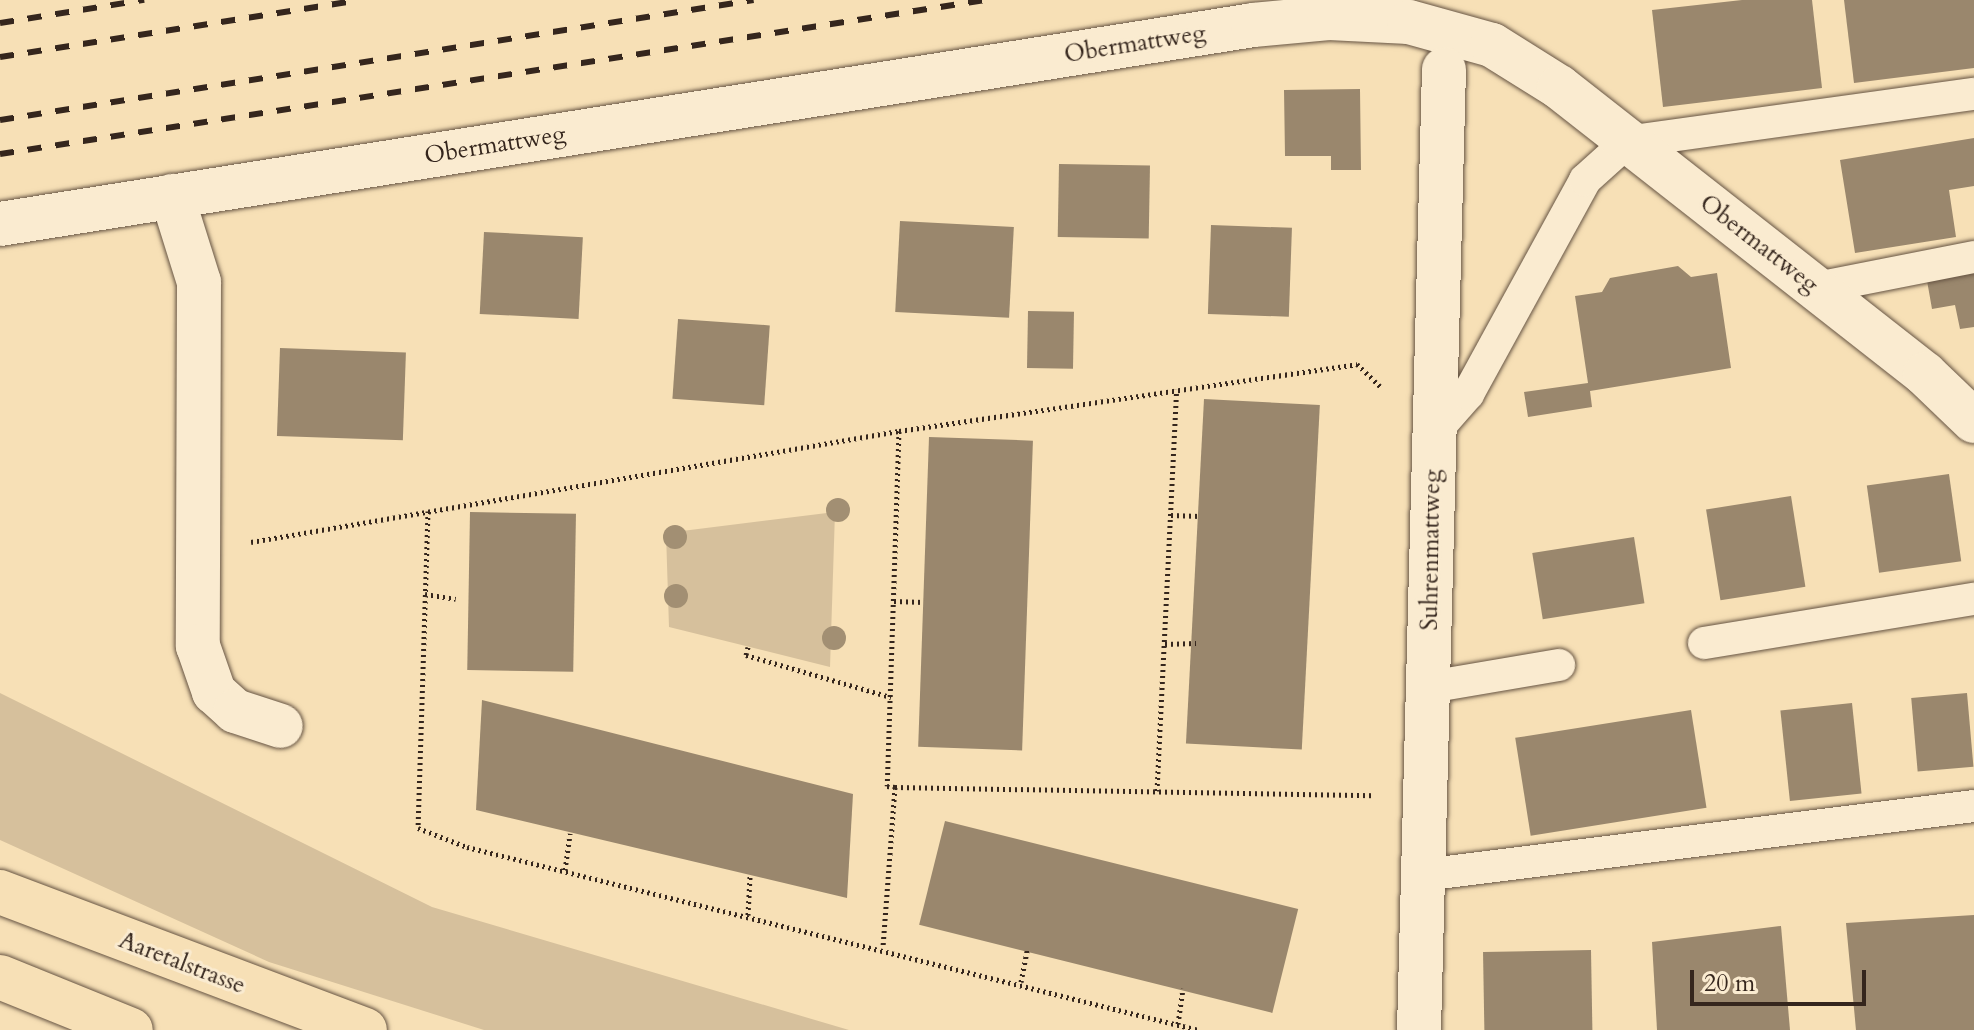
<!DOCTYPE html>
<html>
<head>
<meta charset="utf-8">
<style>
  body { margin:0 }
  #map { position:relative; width:1974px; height:1030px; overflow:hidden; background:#f7e0b6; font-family:Cardo,serif }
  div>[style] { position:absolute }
  .green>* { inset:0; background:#d6c09c }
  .building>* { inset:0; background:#9a876d; transform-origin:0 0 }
  .path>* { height:5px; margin-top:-2.5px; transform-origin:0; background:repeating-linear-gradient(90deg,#35261d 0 2px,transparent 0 6px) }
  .roads { filter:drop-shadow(0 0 2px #665443) drop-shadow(0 0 2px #665443) }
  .lane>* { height:32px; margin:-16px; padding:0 16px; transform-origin:16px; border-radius:16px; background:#faebd0 }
  .street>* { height:44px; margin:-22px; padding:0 22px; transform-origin:22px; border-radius:22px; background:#faebd0 }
  .highway>* { height:44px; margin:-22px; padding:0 22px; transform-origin:22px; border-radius:22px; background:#f7e0b6 }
  .rail>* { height:6px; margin-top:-3px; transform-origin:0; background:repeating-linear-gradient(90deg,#35261d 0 14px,transparent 0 28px) }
  .trees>* { width:24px; height:24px; margin:-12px; border-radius:50%; background:#a28f73 }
  span { translate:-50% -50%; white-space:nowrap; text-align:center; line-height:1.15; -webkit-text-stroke:6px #faebd0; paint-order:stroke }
  .street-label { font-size:24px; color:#35261d }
  .scale { position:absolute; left:1690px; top:970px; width:176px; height:36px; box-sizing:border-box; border:4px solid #35261d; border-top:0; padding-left:10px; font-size:24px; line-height:28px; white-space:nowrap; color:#35261d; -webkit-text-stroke:6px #faebd0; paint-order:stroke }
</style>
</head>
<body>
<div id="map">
  <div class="green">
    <i style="clip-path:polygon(835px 512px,830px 667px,669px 627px,666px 533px)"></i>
    <i style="clip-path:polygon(0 693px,432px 907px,849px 1030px,484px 1030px,269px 962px,0 840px)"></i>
  </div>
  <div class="building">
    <i style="clip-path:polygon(1742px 0,1812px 0,1822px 88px,1663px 107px,1652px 10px)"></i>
    <i style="clip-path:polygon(1844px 0,1974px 0,1974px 68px,1854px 83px)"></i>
    <i style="clip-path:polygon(1360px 89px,1361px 170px,1331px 170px,1331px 156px,1285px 156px,1284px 90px)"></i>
    <i style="clip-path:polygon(1974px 138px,1974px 186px,1949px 190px,1956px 237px,1855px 253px,1840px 160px)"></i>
    <i style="left:1059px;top:164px;width:91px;height:73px;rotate:1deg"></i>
    <i style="left:900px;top:221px;width:114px;height:91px;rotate:3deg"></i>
    <i style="left:1211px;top:225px;width:81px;height:89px;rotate:2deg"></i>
    <i style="left:484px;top:232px;width:99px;height:82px;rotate:3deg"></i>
    <i style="clip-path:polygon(1678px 266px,1691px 277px,1717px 273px,1731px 368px,1590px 391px,1592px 407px,1528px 417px,1524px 392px,1588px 383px,1575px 296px,1602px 292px,1610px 278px)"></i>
    <i style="clip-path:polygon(1974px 267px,1974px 327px,1960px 329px,1955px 305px,1932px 309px,1926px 275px)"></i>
    <i style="left:1028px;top:311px;width:46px;height:57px;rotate:1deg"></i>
    <i style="left:678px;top:319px;width:92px;height:80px;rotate:4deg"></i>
    <i style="left:280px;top:348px;width:126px;height:88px;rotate:2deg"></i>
    <i style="left:1204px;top:399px;width:116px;height:345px;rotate:3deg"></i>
    <i style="left:929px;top:437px;width:104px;height:310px;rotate:2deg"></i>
    <i style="left:1949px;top:474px;width:88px;height:83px;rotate:82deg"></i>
    <i style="left:1791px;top:496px;width:92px;height:86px;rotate:81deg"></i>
    <i style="left:470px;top:512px;width:106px;height:158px;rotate:1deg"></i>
    <i style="left:1634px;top:537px;width:67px;height:103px;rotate:81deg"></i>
    <i style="left:1967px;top:693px;width:74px;height:56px;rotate:85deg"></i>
    <i style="clip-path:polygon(482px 700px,853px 794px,847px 898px,476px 810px)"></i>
    <i style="left:1852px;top:703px;width:91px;height:72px;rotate:84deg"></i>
    <i style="left:1691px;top:710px;width:99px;height:178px;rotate:81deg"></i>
    <i style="left:945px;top:821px;width:364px;height:107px;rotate:14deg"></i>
    <i style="clip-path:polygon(1974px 915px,1974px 1030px,1856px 1030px,1846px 923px)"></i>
    <i style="clip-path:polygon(1781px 926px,1790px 1030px,1657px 1030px,1652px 942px)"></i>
    <i style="left:1591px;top:950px;width:80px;height:108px;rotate:89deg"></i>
  </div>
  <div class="path">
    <i style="left:899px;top:431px;width:463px;rotate:-8.3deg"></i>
    <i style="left:1357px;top:364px;width:35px;rotate:44deg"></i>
    <i style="left:428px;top:511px;width:317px;rotate:91.8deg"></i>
    <i style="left:418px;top:828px;width:53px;rotate:21.2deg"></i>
    <i style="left:467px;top:847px;width:754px;rotate:14.05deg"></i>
    <i style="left:1171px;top:515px;width:29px;rotate:2deg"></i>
    <i style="left:251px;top:542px;width:657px;rotate:-9.72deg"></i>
    <i style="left:899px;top:431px;width:355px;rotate:91.9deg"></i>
    <i style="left:887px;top:786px;width:8px;rotate:7deg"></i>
    <i style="left:895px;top:787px;width:161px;rotate:94.3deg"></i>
    <i style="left:425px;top:594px;width:31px;rotate:9deg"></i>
    <i style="left:894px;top:601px;width:30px;rotate:2deg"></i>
    <i style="left:1165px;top:644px;width:31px;rotate:-2deg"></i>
    <i style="left:748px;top:647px;width:8px;rotate:104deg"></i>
    <i style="left:746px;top:655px;width:151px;rotate:16.2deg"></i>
    <i style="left:895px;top:787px;width:478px;rotate:1deg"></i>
    <i style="left:1157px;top:791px;width:402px;rotate:-87.2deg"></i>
    <i style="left:565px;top:870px;width:37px;rotate:-82deg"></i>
    <i style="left:748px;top:915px;width:39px;rotate:-87deg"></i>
    <i style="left:1021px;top:982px;width:33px;rotate:-79deg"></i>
    <i style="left:1178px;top:1024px;width:36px;rotate:-82deg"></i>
  </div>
  <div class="roads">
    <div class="lane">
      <i style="left:1816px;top:288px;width:161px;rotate:-11.1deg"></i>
      <i style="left:1432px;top:435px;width:55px;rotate:-48.7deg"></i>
      <i style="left:1468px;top:394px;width:244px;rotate:-61.3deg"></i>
      <i style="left:1585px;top:180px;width:57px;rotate:-42.1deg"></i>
      <i style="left:1627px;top:142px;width:350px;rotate:-7.9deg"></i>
      <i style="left:1704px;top:643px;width:274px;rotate:-9.3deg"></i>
      <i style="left:1429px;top:687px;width:132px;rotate:-9.6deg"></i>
      <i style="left:1423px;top:875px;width:555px;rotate:-7.14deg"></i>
    </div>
    <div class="street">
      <i style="left:172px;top:196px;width:90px;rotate:72.6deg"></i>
      <i style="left:199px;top:282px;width:364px;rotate:90.2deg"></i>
      <i style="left:198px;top:646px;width:49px;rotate:70.8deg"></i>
      <i style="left:214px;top:692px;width:28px;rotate:42deg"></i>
      <i style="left:235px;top:711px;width:48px;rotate:18.1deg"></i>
      <i style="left:0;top:224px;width:1269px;rotate:-9.02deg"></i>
      <i style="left:1253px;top:25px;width:76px;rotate:-5.3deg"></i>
      <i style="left:1329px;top:18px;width:80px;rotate:2.9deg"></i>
      <i style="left:1409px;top:22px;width:86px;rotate:15.5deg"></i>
      <i style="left:1492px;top:45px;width:79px;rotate:32.1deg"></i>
      <i style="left:1559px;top:87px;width:465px;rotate:38.1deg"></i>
      <i style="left:1925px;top:374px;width:68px;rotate:43.8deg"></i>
      <i style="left:1419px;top:1030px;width:961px;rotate:-88.51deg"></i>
    </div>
    <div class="highway">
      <i style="left:0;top:892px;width:390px;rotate:20.7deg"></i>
      <i style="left:0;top:977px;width:141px;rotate:22deg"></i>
    </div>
  </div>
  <div class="rail">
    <i style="left:0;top:23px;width:146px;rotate:-9.1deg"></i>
    <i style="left:0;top:57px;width:363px;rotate:-9deg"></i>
    <i style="left:0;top:120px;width:763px;rotate:-9.05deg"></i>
    <i style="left:0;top:154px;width:997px;rotate:-8.89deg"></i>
  </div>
  <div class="trees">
    <i style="left:838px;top:510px"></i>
    <i style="left:675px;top:537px"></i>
    <i style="left:676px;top:596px"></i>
    <i style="left:834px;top:638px"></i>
  </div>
  <div class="street-label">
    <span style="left:1135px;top:44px;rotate:-9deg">Obermattweg</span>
    <span style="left:495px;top:145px;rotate:-9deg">Obermattweg</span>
    <span style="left:1759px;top:244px;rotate:38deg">Obermattweg</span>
    <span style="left:1431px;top:550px;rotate:-89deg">Suhrenmattweg</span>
    <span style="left:182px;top:963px;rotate:21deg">Aaretalstrasse</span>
  </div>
  <div class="scale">20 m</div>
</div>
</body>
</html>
